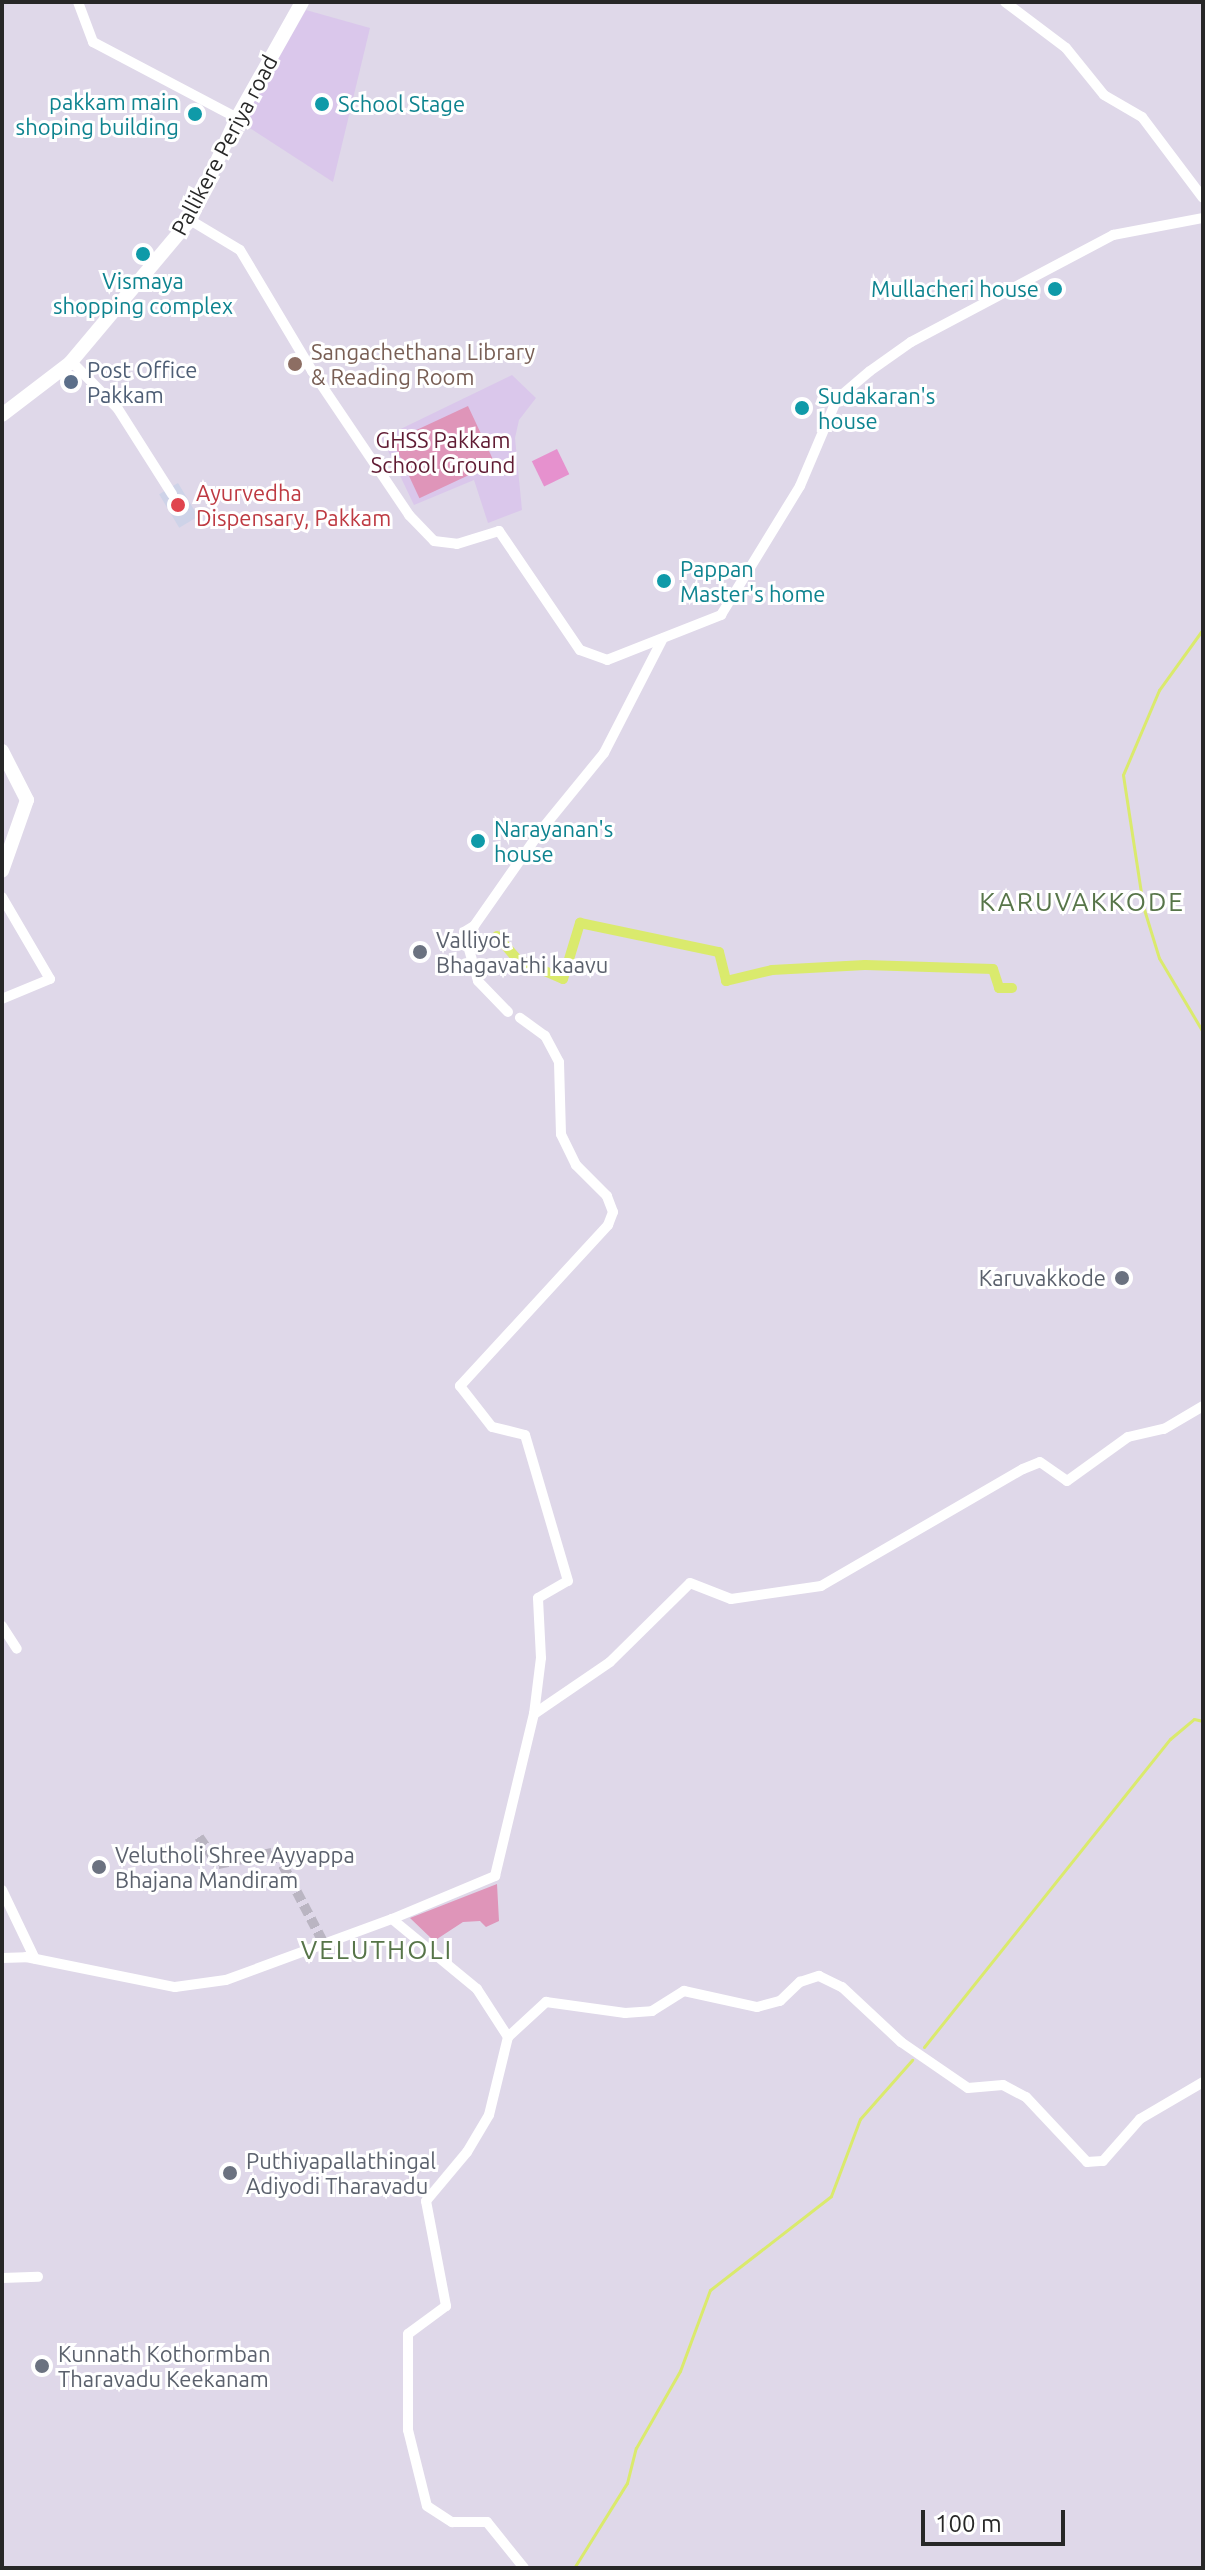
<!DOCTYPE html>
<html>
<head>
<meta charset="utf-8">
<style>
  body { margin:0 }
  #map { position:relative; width:1205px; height:2570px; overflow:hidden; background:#dfd8e9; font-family:Ubuntu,sans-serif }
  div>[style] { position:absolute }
  .education>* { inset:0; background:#dac7eb }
  .medical>* { inset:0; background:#ced3e8; transform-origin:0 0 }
  .green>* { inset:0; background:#df95b9; transform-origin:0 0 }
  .pitch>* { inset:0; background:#e691ce; transform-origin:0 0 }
  .stream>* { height:3px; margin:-1.5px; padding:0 1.5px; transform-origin:1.5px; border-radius:1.5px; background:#daea6d }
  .canal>* { height:10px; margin:-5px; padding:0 5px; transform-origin:5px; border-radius:5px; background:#daea6d }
  .street-tunnel>* { height:10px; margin-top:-5px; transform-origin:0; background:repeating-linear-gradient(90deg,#bab5c2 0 10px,transparent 0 15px) }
  .street>* { height:10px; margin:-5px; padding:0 5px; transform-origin:5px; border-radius:5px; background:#fff }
  .secondary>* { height:14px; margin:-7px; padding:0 7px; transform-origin:7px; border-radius:7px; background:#fff }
  .dots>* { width:22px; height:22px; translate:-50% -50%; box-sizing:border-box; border:4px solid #fff; border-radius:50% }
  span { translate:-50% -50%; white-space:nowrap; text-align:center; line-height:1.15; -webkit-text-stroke:6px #fff; paint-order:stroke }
  .culture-label { font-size:22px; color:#0d838f }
  .right { translate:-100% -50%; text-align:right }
  .left { translate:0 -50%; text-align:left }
  .street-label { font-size:22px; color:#272727 }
  .education-label { font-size:22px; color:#785e54 }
  .service-label { font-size:22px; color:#4e5e75 }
  .park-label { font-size:22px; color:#601b33 }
  .health-label { font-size:22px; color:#be3a42 }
  .worship-label { font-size:22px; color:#5b616d }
  .quarter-label { font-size:26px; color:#577549; letter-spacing:2px }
  .frame { position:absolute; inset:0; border:4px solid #272727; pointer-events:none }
  .scale { position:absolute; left:921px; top:2510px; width:144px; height:36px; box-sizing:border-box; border:4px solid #272727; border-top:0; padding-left:10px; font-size:24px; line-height:28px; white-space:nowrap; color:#272727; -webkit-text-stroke:6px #fff; paint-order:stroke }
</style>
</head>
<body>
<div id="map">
  <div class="education">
    <i style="clip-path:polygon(306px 10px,370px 28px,333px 182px,242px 123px)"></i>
    <i style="clip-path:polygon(512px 375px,536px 398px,519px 420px,515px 438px,522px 510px,488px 523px,474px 480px,414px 505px,382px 438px)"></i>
  </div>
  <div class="medical">
    <i style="left:178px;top:483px;width:39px;height:22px;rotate:59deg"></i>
  </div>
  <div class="green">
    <i style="left:468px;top:406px;width:63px;height:83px;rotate:65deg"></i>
    <i style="clip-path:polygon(497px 1884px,499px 1921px,486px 1927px,480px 1921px,463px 1922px,434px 1941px,410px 1918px)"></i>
  </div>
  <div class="pitch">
    <i style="left:557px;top:449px;width:28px;height:28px;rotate:64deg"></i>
  </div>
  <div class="stream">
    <i style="left:1203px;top:629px;width:75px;rotate:125.8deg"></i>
    <i style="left:1159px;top:690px;width:92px;rotate:113deg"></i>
    <i style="left:1123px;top:775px;width:133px;rotate:81.3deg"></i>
    <i style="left:1143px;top:906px;width:54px;rotate:72.9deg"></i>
    <i style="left:1159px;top:958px;width:86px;rotate:59.3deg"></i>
    <i style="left:924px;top:2047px;width:394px;rotate:-51.4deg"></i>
    <i style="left:1170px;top:1739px;width:31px;rotate:-40deg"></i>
    <i style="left:1194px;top:1719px;width:9px;rotate:13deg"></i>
    <i style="left:574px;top:2568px;width:100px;rotate:-58.1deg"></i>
    <i style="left:627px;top:2483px;width:36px;rotate:-76deg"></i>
    <i style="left:636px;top:2448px;width:89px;rotate:-60.3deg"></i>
    <i style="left:680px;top:2371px;width:86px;rotate:-69.7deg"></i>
    <i style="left:710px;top:2290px;width:153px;rotate:-37.8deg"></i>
    <i style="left:831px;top:2196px;width:82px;rotate:-69.4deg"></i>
    <i style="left:860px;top:2119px;width:79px;rotate:-48.6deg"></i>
  </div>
  <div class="canal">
    <i style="left:497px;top:936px;width:30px;rotate:49deg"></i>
    <i style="left:517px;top:959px;width:50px;rotate:23.5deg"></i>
    <i style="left:563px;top:979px;width:59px;rotate:-73.1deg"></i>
    <i style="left:580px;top:923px;width:142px;rotate:11.8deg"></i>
    <i style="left:719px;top:952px;width:30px;rotate:76deg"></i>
    <i style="left:726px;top:981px;width:47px;rotate:-13.4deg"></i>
    <i style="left:772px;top:970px;width:93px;rotate:-3.1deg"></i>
    <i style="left:865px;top:965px;width:128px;rotate:1.8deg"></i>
    <i style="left:993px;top:969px;width:20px;rotate:72deg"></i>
    <i style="left:999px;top:988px;width:13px"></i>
  </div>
  <div class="street-tunnel">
    <i style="left:199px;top:1837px;width:33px;rotate:55deg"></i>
    <i style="left:218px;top:1864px;width:59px;rotate:-11.7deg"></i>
    <i style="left:276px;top:1852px;width:104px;rotate:62.4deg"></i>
  </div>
  <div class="street">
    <i style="left:78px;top:2px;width:43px;rotate:69.4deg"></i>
    <i style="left:93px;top:42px;width:163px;rotate:27.8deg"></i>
    <i style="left:1005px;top:2px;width:76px;rotate:37deg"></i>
    <i style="left:1066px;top:48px;width:60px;rotate:51deg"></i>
    <i style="left:1104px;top:95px;width:44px;rotate:30.1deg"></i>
    <i style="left:1142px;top:117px;width:101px;rotate:53deg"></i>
    <i style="left:190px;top:220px;width:58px;rotate:31deg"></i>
    <i style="left:240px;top:250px;width:141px;rotate:59.2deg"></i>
    <i style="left:312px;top:371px;width:174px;rotate:56deg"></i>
    <i style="left:409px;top:515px;width:36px;rotate:46deg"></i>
    <i style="left:434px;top:541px;width:23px;rotate:7deg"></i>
    <i style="left:457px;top:544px;width:44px;rotate:-17.2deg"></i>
    <i style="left:499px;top:531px;width:144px;rotate:55.8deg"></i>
    <i style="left:580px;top:650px;width:29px;rotate:20deg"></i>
    <i style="left:607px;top:660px;width:123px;rotate:-21.5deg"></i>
    <i style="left:721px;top:615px;width:151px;rotate:-58.5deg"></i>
    <i style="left:800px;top:486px;width:95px;rotate:-67deg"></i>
    <i style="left:837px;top:399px;width:43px;rotate:-40.3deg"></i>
    <i style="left:870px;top:371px;width:50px;rotate:-35.3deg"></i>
    <i style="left:911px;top:342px;width:229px;rotate:-27.9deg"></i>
    <i style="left:1113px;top:235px;width:92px;rotate:-10.7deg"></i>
    <i style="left:71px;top:361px;width:67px;rotate:45.6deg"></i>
    <i style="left:118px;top:409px;width:101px;rotate:57.6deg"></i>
    <i style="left:2px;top:897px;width:95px;rotate:59.7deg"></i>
    <i style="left:50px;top:979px;width:52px;rotate:157.4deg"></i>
    <i style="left:508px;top:1012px;width:43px;rotate:-134.1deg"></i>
    <i style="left:478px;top:981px;width:51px;rotate:-105.9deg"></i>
    <i style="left:464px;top:932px;width:12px;rotate:-31deg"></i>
    <i style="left:474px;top:926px;width:118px;rotate:-55deg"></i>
    <i style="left:542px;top:829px;width:98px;rotate:-50.8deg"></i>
    <i style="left:604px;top:753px;width:129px;rotate:-62.8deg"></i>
    <i style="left:2px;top:1626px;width:27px;rotate:57deg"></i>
    <i style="left:534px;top:1714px;width:92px;rotate:-34.4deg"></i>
    <i style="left:610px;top:1662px;width:112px;rotate:-44.6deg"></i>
    <i style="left:690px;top:1583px;width:44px;rotate:21.3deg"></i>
    <i style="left:731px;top:1599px;width:91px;rotate:-8.2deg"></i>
    <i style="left:821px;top:1586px;width:233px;rotate:-30.1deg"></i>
    <i style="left:1023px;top:1469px;width:18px;rotate:-22deg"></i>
    <i style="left:1040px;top:1462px;width:33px;rotate:35deg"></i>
    <i style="left:1067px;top:1481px;width:75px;rotate:-35.8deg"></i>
    <i style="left:1128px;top:1437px;width:37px;rotate:-13deg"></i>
    <i style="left:1164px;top:1429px;width:45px;rotate:-30.5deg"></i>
    <i style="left:2px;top:1890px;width:76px;rotate:64.4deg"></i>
    <i style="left:392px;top:1919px;width:112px;rotate:-22.7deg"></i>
    <i style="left:495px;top:1876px;width:167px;rotate:-76.5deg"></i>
    <i style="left:534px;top:1714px;width:56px;rotate:-82.9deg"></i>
    <i style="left:541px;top:1658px;width:60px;rotate:-92.9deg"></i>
    <i style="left:538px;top:1598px;width:34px;rotate:-30deg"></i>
    <i style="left:568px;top:1581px;width:152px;rotate:-106.4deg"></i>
    <i style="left:525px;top:1435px;width:34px;rotate:-166deg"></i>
    <i style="left:492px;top:1427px;width:52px;rotate:-128deg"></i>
    <i style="left:460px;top:1386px;width:219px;rotate:-47.4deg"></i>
    <i style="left:608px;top:1225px;width:14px;rotate:-69deg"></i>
    <i style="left:613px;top:1212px;width:17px;rotate:-111deg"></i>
    <i style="left:607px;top:1196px;width:44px;rotate:-135deg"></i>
    <i style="left:576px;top:1165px;width:34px;rotate:-116deg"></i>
    <i style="left:561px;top:1134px;width:72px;rotate:-91.6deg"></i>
    <i style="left:559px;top:1062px;width:30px;rotate:-118deg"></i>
    <i style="left:545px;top:1036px;width:31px;rotate:-144deg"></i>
    <i style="left:2px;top:1958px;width:24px;rotate:-2deg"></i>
    <i style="left:26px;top:1957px;width:152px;rotate:11.4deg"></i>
    <i style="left:175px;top:1987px;width:51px;rotate:-7.8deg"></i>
    <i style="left:226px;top:1980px;width:177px;rotate:-20.2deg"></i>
    <i style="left:392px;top:1919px;width:110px;rotate:39.5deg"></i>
    <i style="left:477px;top:1989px;width:57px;rotate:57.1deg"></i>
    <i style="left:508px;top:2037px;width:80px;rotate:103.7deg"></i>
    <i style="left:489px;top:2115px;width:43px;rotate:120.7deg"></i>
    <i style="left:467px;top:2152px;width:64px;rotate:129.9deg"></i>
    <i style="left:426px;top:2201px;width:107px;rotate:79.2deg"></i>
    <i style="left:446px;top:2306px;width:47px;rotate:143.6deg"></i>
    <i style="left:408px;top:2334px;width:96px;rotate:90deg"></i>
    <i style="left:408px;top:2430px;width:78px;rotate:76deg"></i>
    <i style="left:427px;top:2506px;width:30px;rotate:33deg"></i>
    <i style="left:452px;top:2522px;width:35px"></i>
    <i style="left:487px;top:2522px;width:59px;rotate:51.2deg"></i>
    <i style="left:508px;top:2037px;width:52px;rotate:-42.6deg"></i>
    <i style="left:546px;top:2002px;width:80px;rotate:7.9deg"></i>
    <i style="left:625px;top:2013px;width:27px;rotate:-4deg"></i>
    <i style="left:652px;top:2011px;width:38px;rotate:-32deg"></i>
    <i style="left:684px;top:1991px;width:75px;rotate:12.4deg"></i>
    <i style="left:757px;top:2007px;width:24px;rotate:-15deg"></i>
    <i style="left:780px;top:2001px;width:28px;rotate:-44deg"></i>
    <i style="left:800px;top:1982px;width:20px;rotate:-18deg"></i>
    <i style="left:819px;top:1976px;width:25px;rotate:26deg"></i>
    <i style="left:842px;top:1987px;width:81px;rotate:43deg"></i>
    <i style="left:901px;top:2042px;width:81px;rotate:34.5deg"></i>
    <i style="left:968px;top:2088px;width:35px;rotate:-5deg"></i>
    <i style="left:1003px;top:2085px;width:26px;rotate:28deg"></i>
    <i style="left:1026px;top:2097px;width:89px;rotate:46.8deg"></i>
    <i style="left:1087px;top:2162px;width:16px;rotate:-4deg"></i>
    <i style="left:1103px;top:2161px;width:56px;rotate:-48.6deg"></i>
    <i style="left:1140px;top:2119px;width:73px;rotate:-30.4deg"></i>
    <i style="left:2px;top:2278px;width:36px;rotate:-2deg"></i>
  </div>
  <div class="secondary">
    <i style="left:2px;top:415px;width:86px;rotate:-37.4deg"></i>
    <i style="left:70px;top:363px;width:187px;rotate:-50deg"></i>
    <i style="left:190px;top:220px;width:112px;rotate:-65.3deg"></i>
    <i style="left:237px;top:118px;width:133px;rotate:-60.7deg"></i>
    <i style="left:2px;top:751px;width:55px;rotate:63deg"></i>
    <i style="left:27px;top:800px;width:75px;rotate:109.4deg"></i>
  </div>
  <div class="dots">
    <i style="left:322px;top:104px;background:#0f9aa8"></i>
    <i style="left:195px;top:114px;background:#0f9aa8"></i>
    <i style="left:143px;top:254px;background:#0f9aa8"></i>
    <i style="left:1055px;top:289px;background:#0f9aa8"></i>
    <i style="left:295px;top:364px;background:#8d6e63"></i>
    <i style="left:71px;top:382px;background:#5c6f8a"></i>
    <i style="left:802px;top:408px;background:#0f9aa8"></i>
    <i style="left:178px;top:505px;background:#e0444e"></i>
    <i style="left:664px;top:581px;background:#0f9aa8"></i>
    <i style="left:478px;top:841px;background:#0f9aa8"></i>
    <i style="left:420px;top:952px;background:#6b7280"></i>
    <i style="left:1122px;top:1278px;background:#6b7280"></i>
    <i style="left:99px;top:1867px;background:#6b7280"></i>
    <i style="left:230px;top:2173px;background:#6b7280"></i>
    <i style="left:42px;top:2366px;background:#6b7280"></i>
  </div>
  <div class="culture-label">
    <span class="right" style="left:179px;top:114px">pakkam main<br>shoping building</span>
    <span class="left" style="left:338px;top:104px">School Stage</span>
    <span style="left:143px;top:293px">Vismaya<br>shopping complex</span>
    <span class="right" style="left:1039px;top:289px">Mullacheri house</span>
    <span class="left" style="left:818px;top:408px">Sudakaran's<br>house</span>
    <span class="left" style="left:680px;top:581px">Pappan<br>Master's home</span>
    <span class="left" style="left:494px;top:841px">Narayanan's<br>house</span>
  </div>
  <div class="street-label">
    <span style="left:224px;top:145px;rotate:-62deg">Pallikere Periya road</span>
  </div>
  <div class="education-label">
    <span class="left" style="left:311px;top:364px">Sangachethana Library<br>&amp; Reading Room</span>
  </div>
  <div class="service-label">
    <span class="left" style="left:87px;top:382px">Post Office<br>Pakkam</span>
  </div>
  <div class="park-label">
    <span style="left:443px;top:452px">GHSS Pakkam<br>School Ground</span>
  </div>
  <div class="health-label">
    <span class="left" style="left:196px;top:505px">Ayurvedha<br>Dispensary, Pakkam</span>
  </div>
  <div class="worship-label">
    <span class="left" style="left:436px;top:952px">Valliyot<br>Bhagavathi kaavu</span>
    <span class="right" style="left:1106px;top:1278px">Karuvakkode</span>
    <span class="left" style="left:115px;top:1867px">Velutholi Shree Ayyappa<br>Bhajana Mandiram</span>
    <span class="left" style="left:246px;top:2173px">Puthiyapallathingal<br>Adiyodi Tharavadu</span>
    <span class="left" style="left:58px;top:2366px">Kunnath Kothormban<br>Tharavadu Keekanam</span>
  </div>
  <div class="quarter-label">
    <span style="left:1082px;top:902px">KARUVAKKODE</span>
    <span style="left:377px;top:1950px">VELUTHOLI</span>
  </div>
  <div class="frame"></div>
  <div class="scale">100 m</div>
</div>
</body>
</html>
